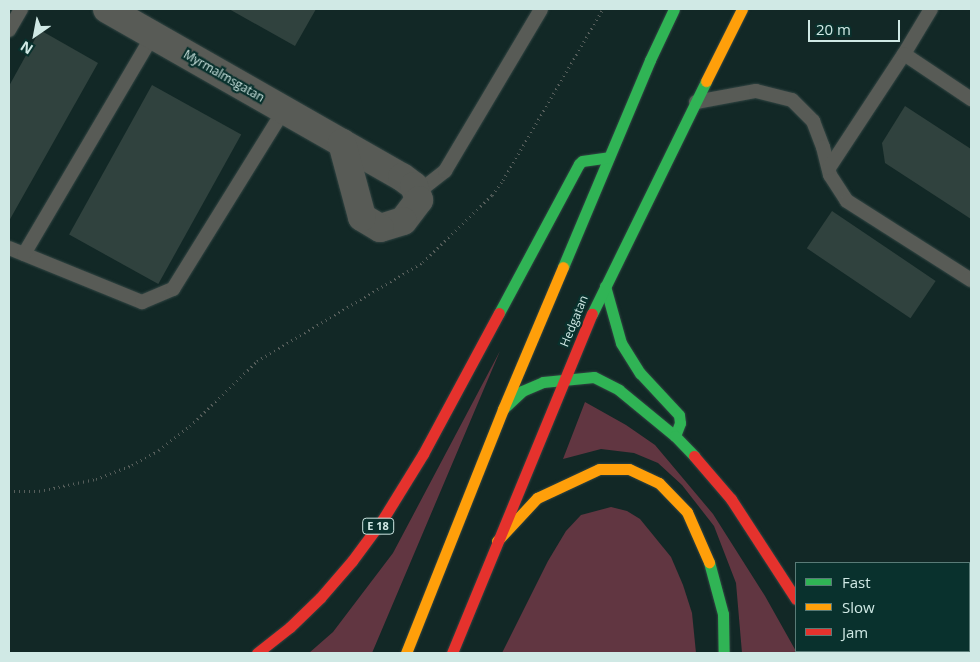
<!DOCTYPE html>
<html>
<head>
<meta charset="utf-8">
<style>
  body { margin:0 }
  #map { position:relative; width:980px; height:662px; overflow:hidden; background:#122826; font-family:"Open Sans",sans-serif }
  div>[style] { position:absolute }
  .green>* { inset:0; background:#613641 }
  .building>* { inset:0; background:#30423e; transform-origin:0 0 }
  .path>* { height:3px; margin-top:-1.5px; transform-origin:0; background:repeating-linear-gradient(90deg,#565e5b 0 1px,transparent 0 5px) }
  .roads { filter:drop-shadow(0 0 1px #324543) drop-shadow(0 0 1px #324543) }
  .lane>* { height:14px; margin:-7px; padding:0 7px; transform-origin:7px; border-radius:7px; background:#585b56 }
  .street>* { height:28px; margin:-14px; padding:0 14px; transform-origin:14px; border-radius:14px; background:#585b56 }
  .fast>* { height:11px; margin:-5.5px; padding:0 5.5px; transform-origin:5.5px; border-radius:5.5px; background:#30b455 }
  .slow>* { height:11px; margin:-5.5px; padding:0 5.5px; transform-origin:5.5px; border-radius:5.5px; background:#ff9f0a }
  .jam>* { height:11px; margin:-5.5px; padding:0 5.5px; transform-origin:5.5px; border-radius:5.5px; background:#e5322d }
  span { translate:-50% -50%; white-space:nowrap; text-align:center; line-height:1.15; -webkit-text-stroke:4.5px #09312d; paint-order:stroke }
  .shield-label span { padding:1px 4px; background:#09312d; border:1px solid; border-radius:4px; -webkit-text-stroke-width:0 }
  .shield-label { font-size:11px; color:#d0e9e5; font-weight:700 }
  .street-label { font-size:12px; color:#d0e9e5 }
  .frame { position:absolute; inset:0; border:10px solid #d0e9e5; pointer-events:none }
  .legend { position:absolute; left:795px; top:562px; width:175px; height:90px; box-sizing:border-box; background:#09312d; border:1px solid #597b77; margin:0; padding:6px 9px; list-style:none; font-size:15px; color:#d0e9e5 }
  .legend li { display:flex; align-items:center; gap:10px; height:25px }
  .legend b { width:25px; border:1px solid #597b77 }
  .north { position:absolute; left:10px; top:10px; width:50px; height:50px; -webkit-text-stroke:4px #09312d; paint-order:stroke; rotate:213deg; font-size:14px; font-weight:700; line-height:20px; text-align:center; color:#d0e9e5 }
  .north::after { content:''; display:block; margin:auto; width:18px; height:22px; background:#d0e9e5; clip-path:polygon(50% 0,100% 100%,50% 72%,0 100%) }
  .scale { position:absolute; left:808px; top:20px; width:92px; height:22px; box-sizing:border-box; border:2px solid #d0e9e5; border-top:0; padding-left:6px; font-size:15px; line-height:18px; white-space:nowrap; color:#d0e9e5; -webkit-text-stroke:4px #09312d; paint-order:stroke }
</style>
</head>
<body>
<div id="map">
  <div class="green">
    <i style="clip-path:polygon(500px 351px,372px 653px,309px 653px,333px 632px,393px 553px)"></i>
    <i style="clip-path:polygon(585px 402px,626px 425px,655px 445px,713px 514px,765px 596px,797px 653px,742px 653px,736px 583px,714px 526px,682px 485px,658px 463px,634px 453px,601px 449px,563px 459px)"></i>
    <i style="clip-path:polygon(611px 507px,627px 511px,640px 519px,671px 557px,683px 585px,692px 613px,696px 653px,502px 653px,548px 561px,566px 531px,581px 515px)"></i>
  </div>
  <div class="building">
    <i style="clip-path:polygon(229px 9px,316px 9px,295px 46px)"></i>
    <i style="clip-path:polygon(40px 30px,98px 63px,9px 221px,9px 86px)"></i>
    <i style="left:152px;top:85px;width:102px;height:171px;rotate:29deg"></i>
    <i style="clip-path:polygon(905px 106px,971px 149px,971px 219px,885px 163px,882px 143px)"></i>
    <i style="left:832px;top:211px;width:125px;height:45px;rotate:34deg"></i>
  </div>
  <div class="path">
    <i style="left:9px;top:491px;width:30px"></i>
    <i style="left:39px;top:491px;width:58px;rotate:-11.9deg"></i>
    <i style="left:96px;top:479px;width:39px;rotate:-21deg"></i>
    <i style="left:132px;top:465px;width:31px;rotate:-29deg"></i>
    <i style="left:159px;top:450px;width:39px;rotate:-38deg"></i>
    <i style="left:190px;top:426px;width:93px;rotate:-44.1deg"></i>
    <i style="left:257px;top:361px;width:193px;rotate:-30.8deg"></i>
    <i style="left:423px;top:262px;width:96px;rotate:-44.2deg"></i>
    <i style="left:492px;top:195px;width:19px;rotate:-54deg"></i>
    <i style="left:503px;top:180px;width:198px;rotate:-59.7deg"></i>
  </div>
  <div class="roads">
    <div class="lane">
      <i style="left:9px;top:30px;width:24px;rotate:-60deg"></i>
      <i style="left:904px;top:54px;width:52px;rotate:-59deg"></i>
      <i style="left:696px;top:102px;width:61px;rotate:-10.4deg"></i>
      <i style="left:756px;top:91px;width:37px;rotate:14deg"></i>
      <i style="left:792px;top:100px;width:30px;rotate:45deg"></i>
      <i style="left:813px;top:121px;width:28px;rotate:69deg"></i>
      <i style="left:823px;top:147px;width:29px;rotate:76deg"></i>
      <i style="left:830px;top:175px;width:31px;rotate:57deg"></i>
      <i style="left:847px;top:201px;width:147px;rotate:32.5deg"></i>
      <i style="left:829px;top:168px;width:136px;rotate:-56.7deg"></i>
      <i style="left:904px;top:54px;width:81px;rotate:33.9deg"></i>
      <i style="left:417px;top:193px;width:36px;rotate:-38deg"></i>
      <i style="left:445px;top:171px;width:188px;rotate:-59.3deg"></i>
      <i style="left:9px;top:248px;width:144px;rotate:22.1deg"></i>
      <i style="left:142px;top:302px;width:34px;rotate:-23deg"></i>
      <i style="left:173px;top:289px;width:211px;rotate:-58.2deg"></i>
      <i style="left:24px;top:254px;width:254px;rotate:-59.5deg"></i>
    </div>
    <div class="street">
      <i style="left:107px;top:9px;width:339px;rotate:29.7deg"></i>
      <i style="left:402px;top:177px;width:15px;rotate:37deg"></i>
      <i style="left:414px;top:186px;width:15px;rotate:70deg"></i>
      <i style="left:419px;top:200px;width:26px;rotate:127deg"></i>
      <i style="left:403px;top:221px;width:24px;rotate:163deg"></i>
      <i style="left:380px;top:228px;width:21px;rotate:-149deg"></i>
      <i style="left:362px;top:217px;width:77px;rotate:-105.1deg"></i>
    </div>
    <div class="fast">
      <i style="left:563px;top:267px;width:225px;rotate:-67.2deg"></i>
      <i style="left:650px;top:60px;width:56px;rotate:-64.8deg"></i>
      <i style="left:605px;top:286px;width:59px;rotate:74.3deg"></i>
      <i style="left:621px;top:343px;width:36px;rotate:58deg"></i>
      <i style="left:640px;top:373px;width:57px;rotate:47.1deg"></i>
      <i style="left:679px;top:415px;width:8px;rotate:83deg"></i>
      <i style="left:680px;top:423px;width:14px;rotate:111deg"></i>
      <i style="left:499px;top:313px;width:169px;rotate:-61.8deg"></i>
      <i style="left:579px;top:164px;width:4px;rotate:-45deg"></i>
      <i style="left:582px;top:161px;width:27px;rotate:-8deg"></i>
      <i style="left:592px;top:314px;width:259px;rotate:-63.9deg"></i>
      <i style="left:503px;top:409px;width:26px;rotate:-43deg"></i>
      <i style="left:522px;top:391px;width:23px;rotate:-23deg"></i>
      <i style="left:543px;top:382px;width:51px;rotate:-5.6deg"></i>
      <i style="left:594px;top:377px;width:28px;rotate:27deg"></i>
      <i style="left:619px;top:390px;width:72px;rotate:39.4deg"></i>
      <i style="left:675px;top:436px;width:28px;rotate:46deg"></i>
      <i style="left:709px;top:562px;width:54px;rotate:74.9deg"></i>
      <i style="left:723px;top:614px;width:39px;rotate:89deg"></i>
    </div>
    <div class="slow">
      <i style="left:706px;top:81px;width:80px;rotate:-63.4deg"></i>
      <i style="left:497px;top:541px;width:59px;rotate:-47.1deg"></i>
      <i style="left:537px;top:498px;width:68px;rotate:-25.1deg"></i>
      <i style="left:599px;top:469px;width:30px"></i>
      <i style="left:629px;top:469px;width:33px;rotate:25deg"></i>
      <i style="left:659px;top:483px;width:40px;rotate:46deg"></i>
      <i style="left:687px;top:512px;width:55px;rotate:66.3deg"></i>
      <i style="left:406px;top:653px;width:263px;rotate:-68.3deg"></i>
      <i style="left:503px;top:409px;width:154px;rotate:-67.1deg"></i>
    </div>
    <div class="jam">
      <i style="left:694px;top:456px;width:57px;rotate:49.3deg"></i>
      <i style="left:731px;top:499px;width:119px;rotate:57deg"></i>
      <i style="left:830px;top:651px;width:3px;rotate:45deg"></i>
      <i style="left:257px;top:653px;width:42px;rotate:-38.2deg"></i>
      <i style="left:290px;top:627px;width:42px;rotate:-44deg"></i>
      <i style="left:320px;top:598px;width:49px;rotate:-49.1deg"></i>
      <i style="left:352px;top:561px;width:52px;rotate:-53.6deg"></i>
      <i style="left:383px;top:519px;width:76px;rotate:-58.4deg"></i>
      <i style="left:423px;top:454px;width:160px;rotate:-61.7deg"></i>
      <i style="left:452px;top:653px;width:367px;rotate:-67.6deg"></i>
    </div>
  </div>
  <div class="shield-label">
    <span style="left:378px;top:526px">E 18</span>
  </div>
  <div class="street-label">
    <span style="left:224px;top:76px;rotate:30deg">Myrmalmsgatan</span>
    <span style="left:574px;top:321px;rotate:-68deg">Hedgatan</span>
  </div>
  <div class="frame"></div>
  <ul class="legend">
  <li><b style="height:6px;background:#30b455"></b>Fast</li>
  <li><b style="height:6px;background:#ff9f0a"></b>Slow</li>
  <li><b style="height:6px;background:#e5322d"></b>Jam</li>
  </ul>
  <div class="north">N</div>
  <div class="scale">20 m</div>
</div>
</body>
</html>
